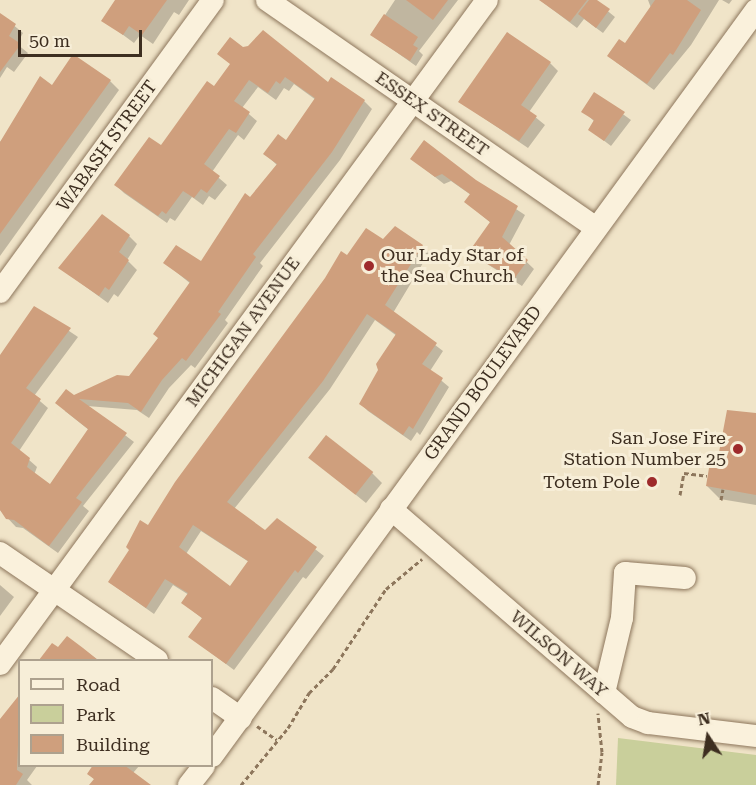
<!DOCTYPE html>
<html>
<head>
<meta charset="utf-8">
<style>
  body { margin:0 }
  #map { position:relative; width:756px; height:785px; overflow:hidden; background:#f0e4c8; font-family:"Roboto Serif",serif }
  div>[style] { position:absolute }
  .green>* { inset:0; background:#c9cf9b }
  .shadow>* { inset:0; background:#0003 }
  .building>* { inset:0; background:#cf9f7d; transform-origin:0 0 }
  .path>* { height:3px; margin-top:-1.5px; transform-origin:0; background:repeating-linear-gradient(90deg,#8d765c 0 4.5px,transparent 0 7.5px) }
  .roads { filter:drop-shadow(0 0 2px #8d765c) drop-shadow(0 0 2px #8d765c) }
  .minor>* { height:22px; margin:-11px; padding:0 11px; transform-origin:11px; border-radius:11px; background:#faf1dc }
  .dots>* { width:16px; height:16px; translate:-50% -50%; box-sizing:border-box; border:3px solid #f7eed8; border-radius:50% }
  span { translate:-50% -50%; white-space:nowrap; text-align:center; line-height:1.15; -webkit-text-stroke:6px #f7eed8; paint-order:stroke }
  .street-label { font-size:18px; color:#3d2e20 }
  .poi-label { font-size:18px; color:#3d2e20 }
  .left { translate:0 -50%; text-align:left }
  .right { translate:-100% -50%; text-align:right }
  .legend { position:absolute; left:18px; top:659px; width:195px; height:108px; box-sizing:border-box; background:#f7eed8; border:2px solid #ada18e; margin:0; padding:8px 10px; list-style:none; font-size:18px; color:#3d2e20 }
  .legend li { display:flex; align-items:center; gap:12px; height:30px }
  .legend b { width:30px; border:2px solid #ada18e }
  .north { position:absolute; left:678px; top:707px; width:60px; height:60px; -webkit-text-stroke:4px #f7eed8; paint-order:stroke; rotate:348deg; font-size:16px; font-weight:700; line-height:24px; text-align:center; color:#3d2e20 }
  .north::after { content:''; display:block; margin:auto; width:21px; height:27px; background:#3d2e20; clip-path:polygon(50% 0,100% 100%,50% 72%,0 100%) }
  .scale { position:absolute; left:18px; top:30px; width:124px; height:27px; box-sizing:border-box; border:3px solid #3d2e20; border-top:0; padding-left:8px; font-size:18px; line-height:21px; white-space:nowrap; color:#3d2e20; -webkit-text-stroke:4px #f7eed8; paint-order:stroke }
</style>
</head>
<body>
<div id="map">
  <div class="green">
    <i style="clip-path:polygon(618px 738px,756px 755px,756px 785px,616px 785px)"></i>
  </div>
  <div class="shadow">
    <i style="clip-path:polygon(117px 0,189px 0,179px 15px,174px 12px,153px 44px,140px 35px,134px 43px,103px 20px)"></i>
    <i style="clip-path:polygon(395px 0,458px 0,419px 51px,423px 55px,416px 66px,372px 35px)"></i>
    <i style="clip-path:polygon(540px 0,594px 0,615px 17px,603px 33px,584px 19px,577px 28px)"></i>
    <i style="clip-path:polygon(648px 0,719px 0,691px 45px,654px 90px,616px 62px,651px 8px)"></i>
    <i style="clip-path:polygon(722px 0,732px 0,729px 4px)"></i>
    <i style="clip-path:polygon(0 14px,23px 33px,17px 44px,28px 53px,14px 72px,7px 67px,0 78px)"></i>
    <i style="clip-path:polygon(243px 48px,364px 101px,372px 109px,340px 160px,260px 263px,263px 266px,225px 320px,228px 323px,195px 368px,191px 365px,169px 388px,149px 418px,137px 410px,87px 406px,134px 442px,83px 506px,89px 511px,58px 553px,23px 528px,16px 527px,0 510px,0 356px,35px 308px,78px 337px,34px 396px,48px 408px,19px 451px,37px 467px,34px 475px,50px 487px,89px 430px,65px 411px,73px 396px,130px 377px,159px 339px,191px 284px,165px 263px,201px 263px,277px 165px,265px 154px,286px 142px,316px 100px,294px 84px,289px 91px,284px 88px,276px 100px,258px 87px,242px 108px,257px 121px,244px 140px,238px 135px,212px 172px,227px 185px,215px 200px,209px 196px,203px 205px,192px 197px,175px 221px,170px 218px,167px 223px,124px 193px,116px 185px,161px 148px,214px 88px)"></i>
    <i style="clip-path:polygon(550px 63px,558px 71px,529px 112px,545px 125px,528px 148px,460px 102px)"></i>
    <i style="clip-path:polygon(110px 81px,119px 90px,0 256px,0 142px,53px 87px)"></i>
    <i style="clip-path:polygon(595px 94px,631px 120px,611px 146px,590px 130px,595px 122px,583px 111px)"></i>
    <i style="clip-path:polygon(412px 159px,475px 182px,525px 215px,509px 245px,534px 269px,522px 286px,470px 253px,491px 223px,466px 202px,471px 195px,451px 181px,444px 184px)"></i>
    <i style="clip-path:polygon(129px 236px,137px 244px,127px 260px,137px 270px,118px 297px,114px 294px,108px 303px,60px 268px)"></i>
    <i style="clip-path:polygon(evenodd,383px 241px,422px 246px,429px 253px,393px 313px,443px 351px,430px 371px,449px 387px,420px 435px,417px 432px,411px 441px,368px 411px,361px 404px,397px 336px,375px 320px,330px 389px,234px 509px,265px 532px,277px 520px,324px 556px,306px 579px,303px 577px,234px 670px,190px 637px,203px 619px,183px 603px,189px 595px,173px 585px,154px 614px,109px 582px,348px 257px,383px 241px,201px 531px,249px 562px,230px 588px,186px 554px,201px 531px)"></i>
    <i style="clip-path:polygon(756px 417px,756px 505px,720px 499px,707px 486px,718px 465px)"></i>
    <i style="clip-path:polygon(310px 458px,372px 473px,382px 483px,366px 503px)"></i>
    <i style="clip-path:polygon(0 585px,14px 597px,0 616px)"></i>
    <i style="clip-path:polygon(67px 638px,98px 660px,41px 660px,53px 645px,58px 650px)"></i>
    <i style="clip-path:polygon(20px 698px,20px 766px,37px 766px,27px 780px,32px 785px,0 785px,0 723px)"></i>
    <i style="clip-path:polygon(95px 766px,139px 766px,133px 773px,146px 785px,91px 785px,95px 780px,89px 774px)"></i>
  </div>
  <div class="building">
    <i style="clip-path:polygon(115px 0,167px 0,142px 35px,129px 26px,123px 35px,101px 21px)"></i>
    <i style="clip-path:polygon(406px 0,448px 0,433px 20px)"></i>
    <i style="clip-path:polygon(539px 0,587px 0,570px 22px)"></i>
    <i style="clip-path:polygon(589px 0,597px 0,610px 9px,596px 28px,578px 14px)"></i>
    <i style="clip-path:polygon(655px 0,687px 0,701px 10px,673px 55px,670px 53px,647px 84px,607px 56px,619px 39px,625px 43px)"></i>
    <i style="clip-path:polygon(0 13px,16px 24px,9px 36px,21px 44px,0 72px)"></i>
    <i style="clip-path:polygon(384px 14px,418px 37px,413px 45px,418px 48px,410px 61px,370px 35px)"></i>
    <i style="clip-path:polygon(263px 30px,328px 82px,331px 77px,365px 100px,332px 152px,253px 254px,256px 257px,218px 312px,221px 314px,186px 361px,182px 358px,162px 380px,141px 412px,128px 403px,79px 399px,127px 433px,76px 498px,82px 502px,49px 546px,14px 520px,6px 519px,0 510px,0 355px,34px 306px,71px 328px,26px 388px,41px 399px,11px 443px,30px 458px,27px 467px,50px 484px,88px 429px,55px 403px,66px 389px,74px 395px,117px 375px,129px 376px,158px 338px,153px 334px,190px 282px,163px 263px,176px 245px,201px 261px,245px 193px,250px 197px,277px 164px,263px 154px,278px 134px,286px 140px,315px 98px,285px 77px,280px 84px,276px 81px,268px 93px,249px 80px,234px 101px,250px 112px,236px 133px,229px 129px,204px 164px,220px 176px,207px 193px,201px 189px,194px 198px,183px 191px,166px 214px,162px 211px,158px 216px,114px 185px,149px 137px,161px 145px,207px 81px,214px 86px,230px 64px,217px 54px,230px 37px,243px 47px,248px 46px)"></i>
    <i style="clip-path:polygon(507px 32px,551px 62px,521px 105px,537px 116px,519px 141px,458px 102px)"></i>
    <i style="clip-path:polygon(73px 54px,111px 80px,0 234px,0 142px,40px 76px,52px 85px)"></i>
    <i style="clip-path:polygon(594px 92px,625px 112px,604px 141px,588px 130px,594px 120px,581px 112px)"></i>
    <i style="clip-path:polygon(424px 140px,476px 180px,518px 206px,502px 237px,528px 260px,514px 279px,468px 253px,490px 222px,464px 202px,470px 194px,442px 174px,435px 177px,410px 159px)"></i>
    <i style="clip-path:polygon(102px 214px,130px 235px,119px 252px,129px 260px,109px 290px,105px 287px,99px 296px,58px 268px)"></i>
    <i style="clip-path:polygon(evenodd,395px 226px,423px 245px,385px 305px,437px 343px,422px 364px,443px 378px,413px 429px,409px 426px,403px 435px,359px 404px,378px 370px,376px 364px,396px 334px,367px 314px,323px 381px,227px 502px,265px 530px,277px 518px,317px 547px,298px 573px,295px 570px,226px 664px,188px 637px,202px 618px,181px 603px,188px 593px,165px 579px,146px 608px,108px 582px,129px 550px,126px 547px,140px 520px,148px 525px,175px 482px,325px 278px,341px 251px,347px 255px,366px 228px,383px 239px,395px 226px,193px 525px,248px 561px,230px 586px,179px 547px,193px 525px)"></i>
    <i style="clip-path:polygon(727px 410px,756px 413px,756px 495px,706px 486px,710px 462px,717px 463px)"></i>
    <i style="left:326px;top:435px;width:60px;height:29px;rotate:38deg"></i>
    <i style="clip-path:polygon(67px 636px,83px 648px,98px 660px,39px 660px,52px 643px,58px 647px)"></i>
    <i style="clip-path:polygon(20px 694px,17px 770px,23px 774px,16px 785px,0 785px,0 719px)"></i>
    <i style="clip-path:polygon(93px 765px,124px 765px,151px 785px,89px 785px,94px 779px,87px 774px)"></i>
  </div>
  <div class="path">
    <i style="left:680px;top:495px;width:22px;rotate:-80deg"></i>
    <i style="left:684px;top:473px;width:23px;rotate:7deg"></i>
    <i style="left:721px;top:500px;width:11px;rotate:-80deg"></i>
    <i style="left:257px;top:726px;width:24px;rotate:35deg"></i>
    <i style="left:241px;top:785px;width:74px;rotate:-50.5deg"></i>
    <i style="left:288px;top:728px;width:41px;rotate:-59deg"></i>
    <i style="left:309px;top:693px;width:34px;rotate:-45deg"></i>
    <i style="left:333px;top:669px;width:96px;rotate:-56.5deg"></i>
    <i style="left:386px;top:589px;width:47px;rotate:-39.8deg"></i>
    <i style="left:598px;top:785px;width:33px;rotate:-83deg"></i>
    <i style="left:602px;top:752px;width:39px;rotate:-96deg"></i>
  </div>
  <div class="roads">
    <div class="minor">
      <i style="left:267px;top:0;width:400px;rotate:34.7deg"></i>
      <i style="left:0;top:292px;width:361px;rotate:-53.9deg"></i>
      <i style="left:391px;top:509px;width:318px;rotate:40.8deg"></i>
      <i style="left:632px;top:717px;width:17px;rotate:21deg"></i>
      <i style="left:648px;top:723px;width:109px;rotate:6.9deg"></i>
      <i style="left:0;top:553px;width:190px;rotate:34.3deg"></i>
      <i style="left:0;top:664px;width:823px;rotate:-53.74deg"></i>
      <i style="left:604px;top:693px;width:77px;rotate:-76.5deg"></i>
      <i style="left:622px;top:618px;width:45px;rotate:-86.2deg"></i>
      <i style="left:625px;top:573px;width:60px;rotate:4.8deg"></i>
      <i style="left:212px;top:698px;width:35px;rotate:35deg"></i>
      <i style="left:212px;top:756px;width:923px;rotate:-53.9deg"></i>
      <i style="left:189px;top:785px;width:24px;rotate:-52deg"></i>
    </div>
  </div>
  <div class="dots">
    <i style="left:369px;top:266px;background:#9e2a2b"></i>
    <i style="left:738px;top:449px;background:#9e2a2b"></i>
    <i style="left:652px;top:482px;background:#9e2a2b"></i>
  </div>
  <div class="street-label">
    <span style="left:432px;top:114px;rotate:35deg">ESSEX STREET</span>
    <span style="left:107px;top:146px;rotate:-54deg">WABASH STREET</span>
    <span style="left:243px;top:332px;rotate:-54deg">MICHIGAN AVENUE</span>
    <span style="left:483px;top:383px;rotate:-54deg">GRAND BOULEVARD</span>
    <span style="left:559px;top:654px;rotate:41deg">WILSON WAY</span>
  </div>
  <div class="poi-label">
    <span class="left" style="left:381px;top:266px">Our Lady Star of<br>the Sea Church</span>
    <span class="right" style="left:726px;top:449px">San Jose Fire<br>Station Number 25</span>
    <span class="right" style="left:640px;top:482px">Totem Pole</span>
  </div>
  <ul class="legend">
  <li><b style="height:8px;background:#faf1dc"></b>Road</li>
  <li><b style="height:16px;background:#c9cf9b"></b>Park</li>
  <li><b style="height:16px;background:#cf9f7d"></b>Building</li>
  </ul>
  <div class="north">N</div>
  <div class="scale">50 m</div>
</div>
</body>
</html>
